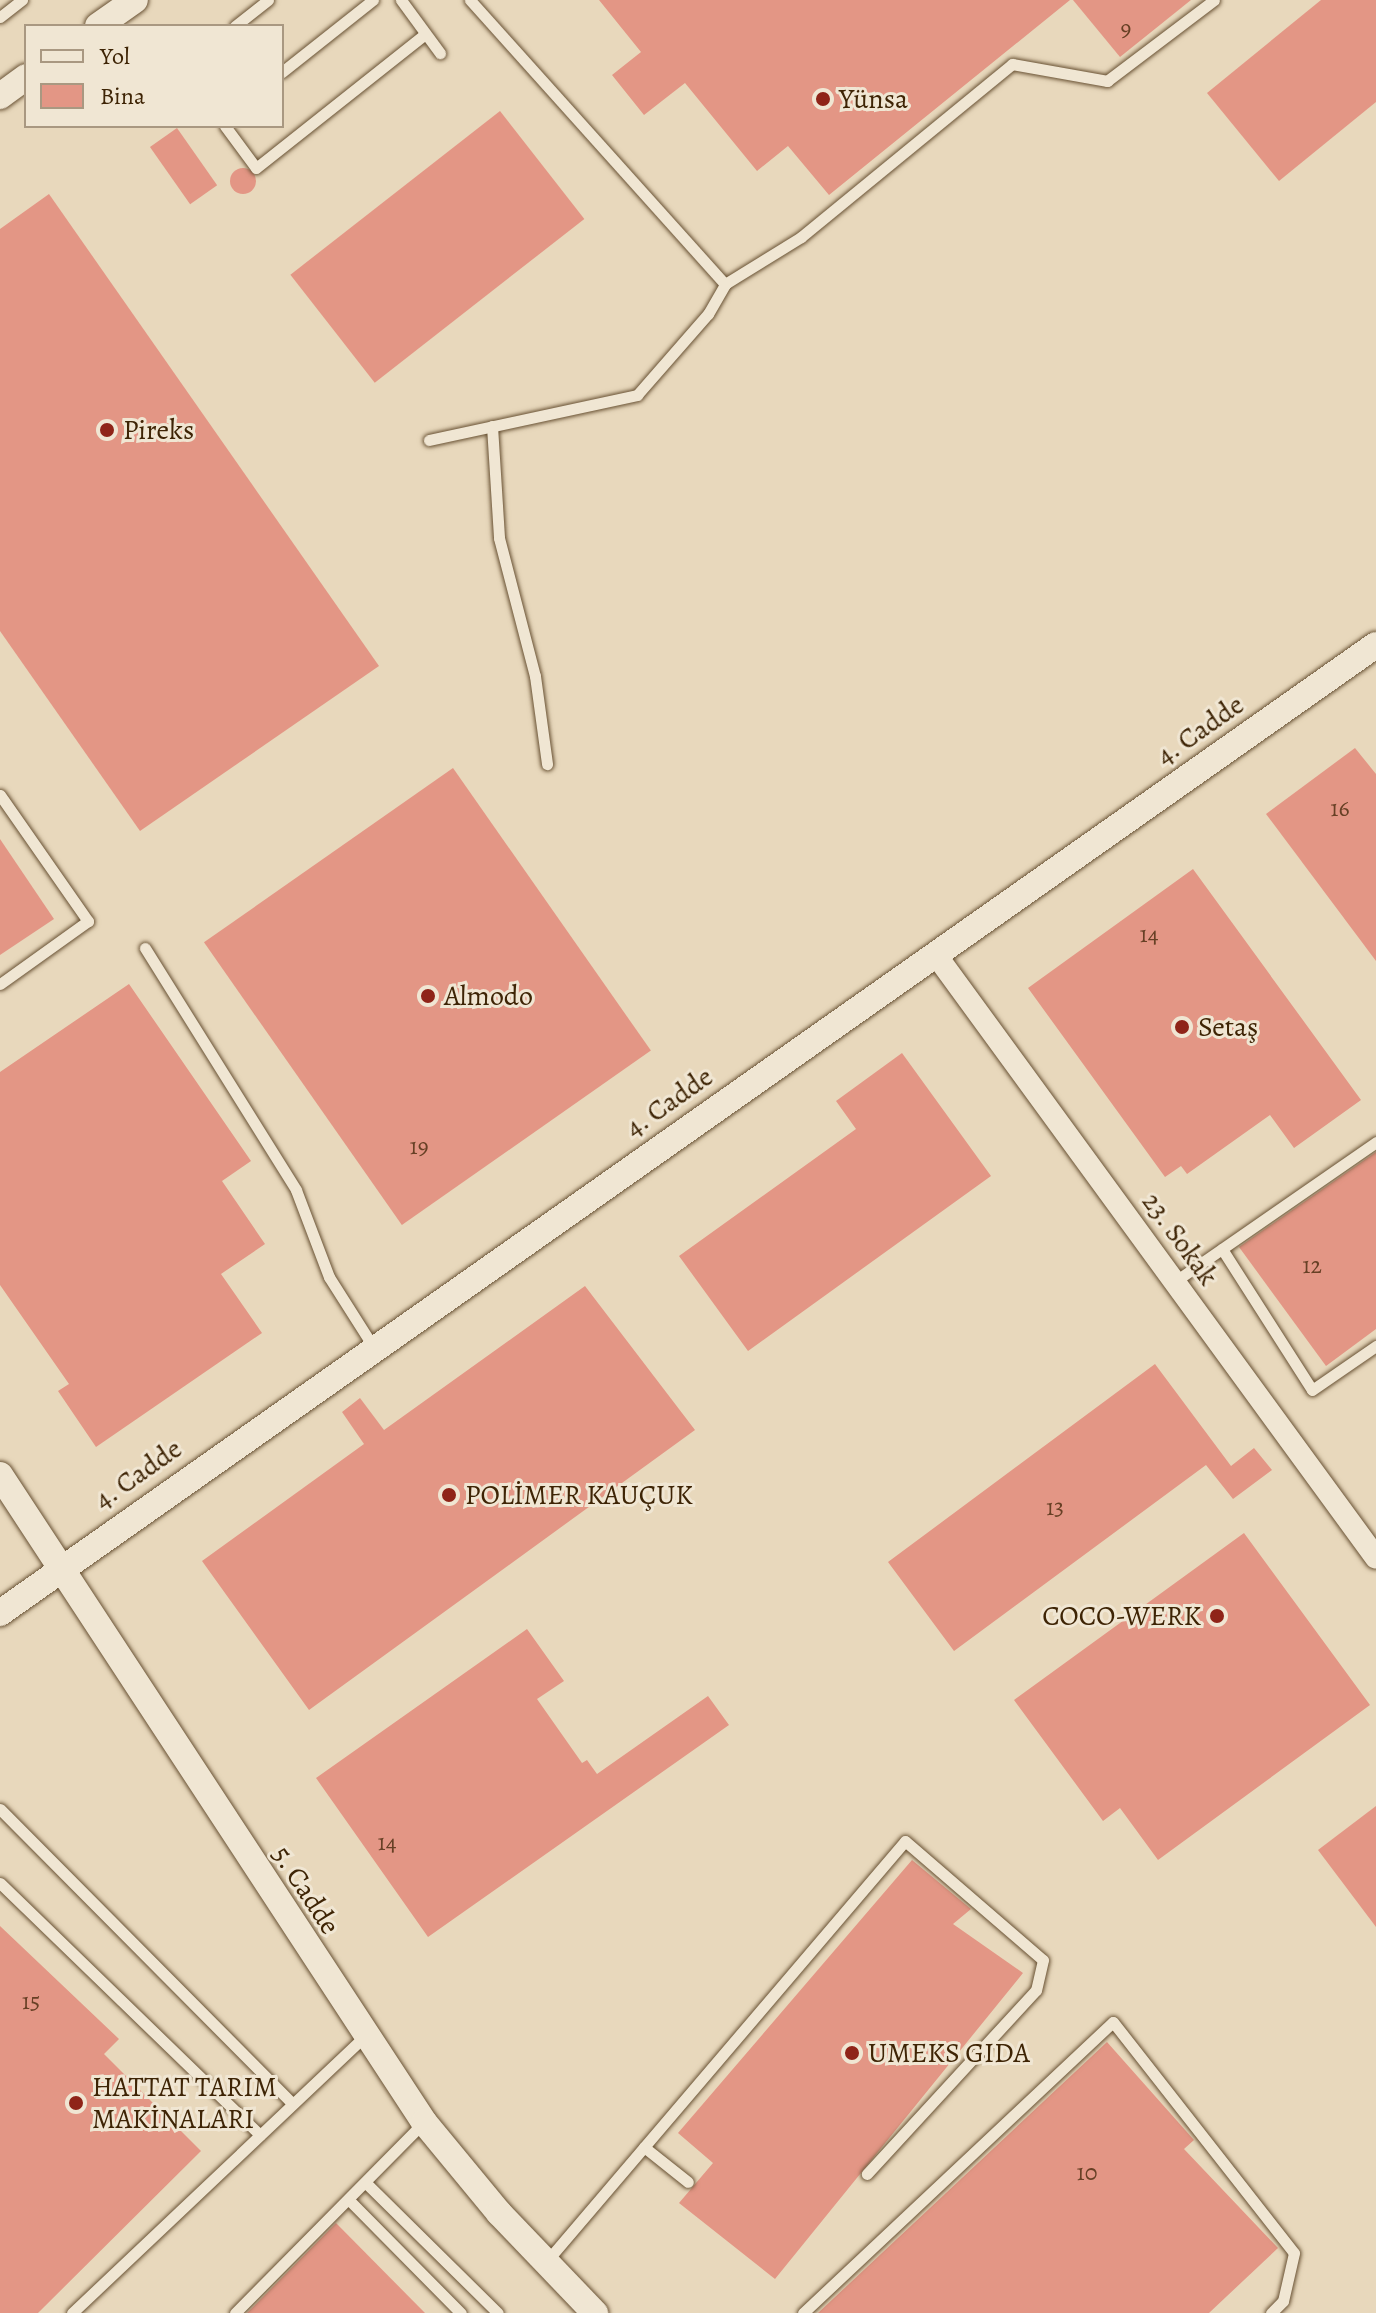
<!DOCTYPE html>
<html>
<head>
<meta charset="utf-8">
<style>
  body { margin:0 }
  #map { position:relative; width:1376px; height:2313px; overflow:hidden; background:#e8d8bc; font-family:Alegreya,serif }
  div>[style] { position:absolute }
  .building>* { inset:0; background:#e39685; transform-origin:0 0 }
  .round { border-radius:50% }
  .roads { filter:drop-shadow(0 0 2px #685133) drop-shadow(0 0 2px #685133) }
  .service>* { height:11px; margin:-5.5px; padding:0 5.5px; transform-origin:5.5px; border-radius:5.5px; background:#f0e6d3 }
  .minor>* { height:22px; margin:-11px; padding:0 11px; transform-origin:11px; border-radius:11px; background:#f0e6d3 }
  .tertiary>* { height:26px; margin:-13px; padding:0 13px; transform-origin:13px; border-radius:13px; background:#f0e6d3 }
  .dots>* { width:22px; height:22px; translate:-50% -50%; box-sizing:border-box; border:4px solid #f0e6d3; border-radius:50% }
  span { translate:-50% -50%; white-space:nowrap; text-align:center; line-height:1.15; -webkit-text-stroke:6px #f0e6d3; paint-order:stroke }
  .number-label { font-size:24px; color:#674025 }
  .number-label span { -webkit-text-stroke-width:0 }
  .poi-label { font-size:28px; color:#3e2405 }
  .left { translate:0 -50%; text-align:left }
  .right { translate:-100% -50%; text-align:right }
  .street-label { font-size:28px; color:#3e2405 }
  .legend { position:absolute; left:24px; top:24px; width:260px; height:104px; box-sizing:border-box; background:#f0e6d3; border:2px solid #a99881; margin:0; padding:10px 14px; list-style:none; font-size:24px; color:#3e2405 }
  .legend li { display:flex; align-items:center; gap:16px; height:40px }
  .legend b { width:40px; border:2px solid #a99881 }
</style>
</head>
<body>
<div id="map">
  <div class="building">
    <i style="clip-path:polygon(599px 0,1070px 0,829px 195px,788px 146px,757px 171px,685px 83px,644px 115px,612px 75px,641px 52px)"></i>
    <i style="clip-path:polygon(1073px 0,1191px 0,1120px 57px)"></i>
    <i style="clip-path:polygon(1321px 0,1376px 0,1376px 102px,1279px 181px,1207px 93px)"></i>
    <i style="left:500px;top:111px;width:137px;height:266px;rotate:52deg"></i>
    <i style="left:177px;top:128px;width:70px;height:33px;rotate:55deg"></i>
    <i class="round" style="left:230px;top:168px;width:26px;height:26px"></i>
    <i style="clip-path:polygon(49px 194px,379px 666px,140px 831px,0 631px,0 229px)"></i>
    <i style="clip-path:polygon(1355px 748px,1376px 774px,1376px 961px,1266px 814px)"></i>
    <i style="left:453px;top:768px;width:345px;height:304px;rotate:55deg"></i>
    <i style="clip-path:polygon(0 839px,54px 919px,0 955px)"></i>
    <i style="clip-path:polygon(1193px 869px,1361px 1100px,1294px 1148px,1270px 1115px,1187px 1174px,1181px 1166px,1165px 1177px,1028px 988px)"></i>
    <i style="clip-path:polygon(129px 984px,251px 1161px,222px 1181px,265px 1244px,221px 1274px,262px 1333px,96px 1447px,58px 1391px,69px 1384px,0 1285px,0 1072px)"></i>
    <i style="clip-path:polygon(902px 1053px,991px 1176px,748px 1351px,679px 1256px,856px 1129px,836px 1101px)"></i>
    <i style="clip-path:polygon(1376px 1152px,1376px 1329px,1326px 1366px,1239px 1247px)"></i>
    <i style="clip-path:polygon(585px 1286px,695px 1430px,309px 1710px,202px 1561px,364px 1444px,342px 1412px,360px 1398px,384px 1430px)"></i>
    <i style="clip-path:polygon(1155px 1364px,1231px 1466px,1254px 1448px,1272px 1470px,1233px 1499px,1206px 1465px,954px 1651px,888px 1562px)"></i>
    <i style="clip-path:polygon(1244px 1533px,1370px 1705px,1158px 1860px,1120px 1808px,1103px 1821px,1014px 1700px)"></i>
    <i style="clip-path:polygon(527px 1629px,564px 1681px,537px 1699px,582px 1763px,587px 1760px,597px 1774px,708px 1696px,729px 1725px,428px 1937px,316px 1778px)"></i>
    <i style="clip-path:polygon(1376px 1806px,1376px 1927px,1318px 1850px)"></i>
    <i style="clip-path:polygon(912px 1860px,971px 1909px,953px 1924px,1023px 1973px,775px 2279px,679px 2203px,713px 2163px,678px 2133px)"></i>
    <i style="clip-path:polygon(0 1926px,119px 2039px,104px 2054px,201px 2151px,38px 2313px,0 2313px)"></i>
    <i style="clip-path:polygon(1107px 2042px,1194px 2140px,1184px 2149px,1278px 2248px,1209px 2313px,818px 2313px)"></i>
    <i style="clip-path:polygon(336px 2223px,425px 2313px,247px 2313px)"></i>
  </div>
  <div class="roads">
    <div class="service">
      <i style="left:401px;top:0;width:66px;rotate:53.7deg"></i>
      <i style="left:470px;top:0;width:382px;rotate:48.1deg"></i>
      <i style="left:725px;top:284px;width:89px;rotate:-31.7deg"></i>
      <i style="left:801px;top:237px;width:273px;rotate:-39.3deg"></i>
      <i style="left:1012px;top:64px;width:97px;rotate:10.1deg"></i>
      <i style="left:1107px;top:81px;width:134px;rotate:-37.1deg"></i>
      <i style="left:0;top:17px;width:28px;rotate:-38deg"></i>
      <i style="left:235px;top:26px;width:42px;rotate:-38.2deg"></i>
      <i style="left:282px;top:72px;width:116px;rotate:-38.4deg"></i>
      <i style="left:225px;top:126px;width:52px;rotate:53.6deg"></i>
      <i style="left:256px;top:168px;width:216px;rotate:-38.4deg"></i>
      <i style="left:492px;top:426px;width:112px;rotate:86.4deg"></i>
      <i style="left:499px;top:538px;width:143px;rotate:75.4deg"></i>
      <i style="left:535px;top:676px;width:89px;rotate:82.2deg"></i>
      <i style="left:429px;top:440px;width:213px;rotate:-12.2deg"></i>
      <i style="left:637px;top:395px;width:108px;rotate:-48.8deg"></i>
      <i style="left:708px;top:314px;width:34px;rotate:-60deg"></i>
      <i style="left:0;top:795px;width:154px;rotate:55.1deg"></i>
      <i style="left:88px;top:921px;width:108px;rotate:144.4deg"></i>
      <i style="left:145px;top:948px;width:285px;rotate:58deg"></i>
      <i style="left:296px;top:1190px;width:93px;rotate:69.2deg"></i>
      <i style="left:329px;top:1277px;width:84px;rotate:57.6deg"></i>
      <i style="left:1222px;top:1249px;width:167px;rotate:57.4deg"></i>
      <i style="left:1312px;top:1390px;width:78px;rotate:-34.5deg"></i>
      <i style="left:1174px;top:1282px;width:246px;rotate:-34.7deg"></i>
      <i style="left:0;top:1809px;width:414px;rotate:45.2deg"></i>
      <i style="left:0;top:1883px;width:362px;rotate:44.1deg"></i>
      <i style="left:644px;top:2147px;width:56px;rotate:38.5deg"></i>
      <i style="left:366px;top:2183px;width:185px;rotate:44.6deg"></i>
      <i style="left:349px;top:2200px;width:159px;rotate:45.3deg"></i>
      <i style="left:546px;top:2262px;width:553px;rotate:-49.54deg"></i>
      <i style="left:905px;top:1841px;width:182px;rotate:40.8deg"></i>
      <i style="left:1043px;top:1960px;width:31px;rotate:103deg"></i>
      <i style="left:1036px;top:1990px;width:250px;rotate:132.6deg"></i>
      <i style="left:72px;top:2313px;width:402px;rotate:-43.4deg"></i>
      <i style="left:235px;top:2313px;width:267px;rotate:-45.3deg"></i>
      <i style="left:803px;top:2313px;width:425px;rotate:-43.2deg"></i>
      <i style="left:1113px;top:2022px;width:293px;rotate:51.9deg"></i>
      <i style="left:1294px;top:2253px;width:49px;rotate:102.9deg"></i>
      <i style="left:1283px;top:2301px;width:17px;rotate:135deg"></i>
    </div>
    <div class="minor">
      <i style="left:936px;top:955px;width:746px;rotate:53.88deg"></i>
    </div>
    <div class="tertiary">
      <i style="left:98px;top:26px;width:45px;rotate:-35.1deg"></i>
      <i style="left:0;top:96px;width:32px;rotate:-36deg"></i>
      <i style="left:0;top:1475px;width:774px;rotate:56.76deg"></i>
      <i style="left:424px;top:2122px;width:118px;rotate:50.5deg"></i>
      <i style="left:499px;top:2213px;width:139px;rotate:46.2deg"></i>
      <i style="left:0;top:1613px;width:1682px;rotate:-35.13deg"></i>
    </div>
  </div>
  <div class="dots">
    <i style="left:823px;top:99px;background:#8f2418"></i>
    <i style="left:107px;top:430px;background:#8f2418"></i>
    <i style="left:428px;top:996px;background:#8f2418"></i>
    <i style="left:1182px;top:1027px;background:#8f2418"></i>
    <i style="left:449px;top:1495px;background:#8f2418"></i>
    <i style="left:1217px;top:1616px;background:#8f2418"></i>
    <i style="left:852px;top:2053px;background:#8f2418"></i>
    <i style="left:76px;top:2103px;background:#8f2418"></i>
  </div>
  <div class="number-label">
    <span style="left:1126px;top:29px">9</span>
    <span style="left:1340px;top:809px">16</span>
    <span style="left:1149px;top:935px">14</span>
    <span style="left:419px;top:1147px">19</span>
    <span style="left:1312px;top:1266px">12</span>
    <span style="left:1055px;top:1508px">13</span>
    <span style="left:387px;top:1843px">14</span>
    <span style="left:31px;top:2002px">15</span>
    <span style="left:1087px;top:2173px">10</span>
  </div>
  <div class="poi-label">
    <span class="left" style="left:839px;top:99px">Yünsa</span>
    <span class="left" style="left:123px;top:430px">Pireks</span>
    <span class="left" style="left:444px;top:996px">Almodo</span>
    <span class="left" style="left:1198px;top:1027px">Setaş</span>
    <span class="left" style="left:465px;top:1495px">POLİMER KAUÇUK</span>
    <span class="right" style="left:1201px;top:1616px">COCO-WERK</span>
    <span class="left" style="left:868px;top:2053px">UMEKS GIDA</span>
    <span class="left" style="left:92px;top:2103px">HATTAT TARIM<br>MAKİNALARI</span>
  </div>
  <div class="street-label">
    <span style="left:1200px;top:730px;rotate:-35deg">4. Cadde</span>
    <span style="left:669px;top:1102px;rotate:-35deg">4. Cadde</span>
    <span style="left:1180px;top:1239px;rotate:54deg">23. Sokak</span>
    <span style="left:138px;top:1474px;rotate:-35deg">4. Cadde</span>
    <span style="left:306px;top:1890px;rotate:57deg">5. Cadde</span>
  </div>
  <ul class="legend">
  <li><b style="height:10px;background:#f0e6d3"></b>Yol</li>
  <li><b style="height:22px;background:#e39685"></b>Bina</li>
  </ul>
</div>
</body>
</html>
